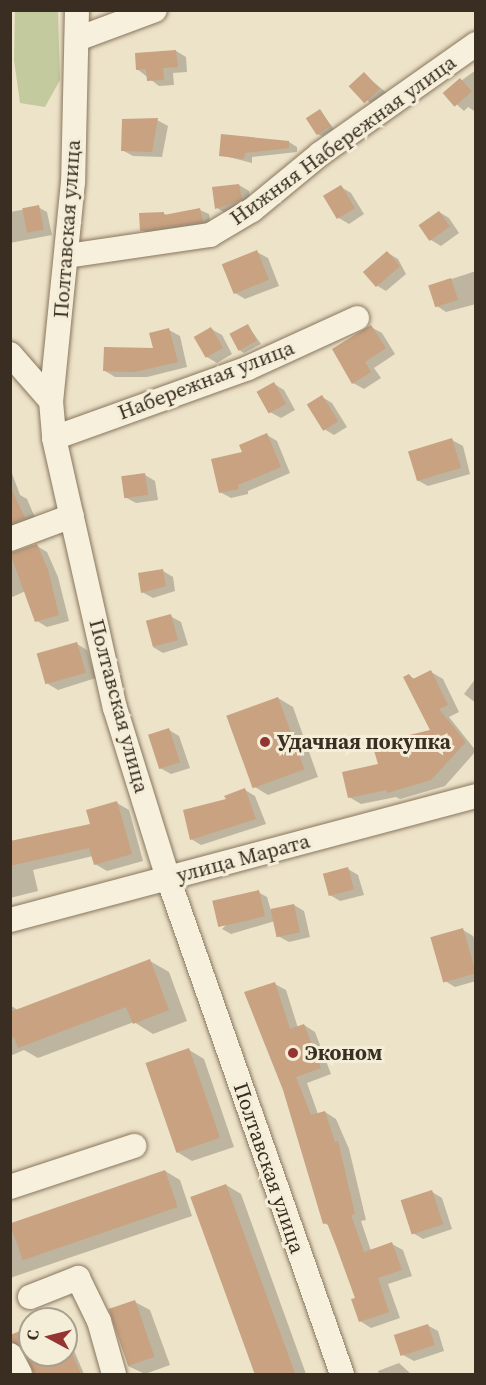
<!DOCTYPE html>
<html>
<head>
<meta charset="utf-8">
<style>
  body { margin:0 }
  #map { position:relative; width:486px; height:1385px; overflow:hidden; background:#ede3c9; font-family:"Source Serif 4",serif }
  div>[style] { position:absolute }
  .green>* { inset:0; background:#c3ca9d }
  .shadow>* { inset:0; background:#0003; transform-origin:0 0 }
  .building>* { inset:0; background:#c8a281; transform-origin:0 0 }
  .roads { filter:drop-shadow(0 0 2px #88765e) drop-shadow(0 0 2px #88765e) }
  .minor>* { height:24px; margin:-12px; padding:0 12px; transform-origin:12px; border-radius:12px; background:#f7f0dc }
  .dots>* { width:16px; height:16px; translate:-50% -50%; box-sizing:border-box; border:3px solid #f4edd8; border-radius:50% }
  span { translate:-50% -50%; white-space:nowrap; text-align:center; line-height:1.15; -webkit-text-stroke:6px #f4edd8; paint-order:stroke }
  .street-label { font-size:21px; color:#392e21 }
  .poi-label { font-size:21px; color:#392e21; font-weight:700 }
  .left { translate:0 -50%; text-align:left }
  .frame { position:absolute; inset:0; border:12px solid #392e21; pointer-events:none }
  .north { position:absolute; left:18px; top:1307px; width:60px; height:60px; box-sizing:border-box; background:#f4edd8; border:2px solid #a9a18f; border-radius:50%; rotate:277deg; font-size:16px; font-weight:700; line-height:24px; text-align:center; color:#392e21 }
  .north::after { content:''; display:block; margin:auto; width:21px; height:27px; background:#943532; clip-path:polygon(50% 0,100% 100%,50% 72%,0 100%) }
</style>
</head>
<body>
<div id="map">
  <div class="green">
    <i style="clip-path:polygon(15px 11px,58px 11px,60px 80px,45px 107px,20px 103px,14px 60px)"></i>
  </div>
  <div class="shadow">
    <i style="clip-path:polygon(176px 51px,186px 57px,187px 72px,173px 73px,174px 85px,159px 86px,137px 69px)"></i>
    <i style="clip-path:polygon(476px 70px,476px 112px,468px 107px,464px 111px,444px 93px)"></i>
    <i style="left:364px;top:74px;width:34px;height:18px;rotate:40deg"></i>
    <i style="clip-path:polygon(320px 111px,334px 129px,322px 136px,317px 134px)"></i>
    <i style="clip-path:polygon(157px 120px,168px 126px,162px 157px,133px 156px,122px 150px)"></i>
    <i style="clip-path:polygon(289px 142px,297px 147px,297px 152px,252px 157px,252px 163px,221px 155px)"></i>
    <i style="clip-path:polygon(239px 185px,249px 191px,251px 205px,227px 214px,217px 208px)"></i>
    <i style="clip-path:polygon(341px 187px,351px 193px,364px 214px,349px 224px,339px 218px)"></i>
    <i style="clip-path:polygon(38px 207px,47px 212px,52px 235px,10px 243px,10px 212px)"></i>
    <i style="clip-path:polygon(200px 210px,209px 214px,211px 226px,150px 235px,142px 230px,163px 213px,168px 216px)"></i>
    <i style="clip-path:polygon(439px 212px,449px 218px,459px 233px,441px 246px,431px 240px)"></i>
    <i style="clip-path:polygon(257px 252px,268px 258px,279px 286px,245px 299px,235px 293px)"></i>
    <i style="clip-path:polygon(388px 253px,398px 259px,406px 274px,386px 291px,376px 285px)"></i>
    <i style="clip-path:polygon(476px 271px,476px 304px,446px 312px,437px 306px,430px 286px)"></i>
    <i style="clip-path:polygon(248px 326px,261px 344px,244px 353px,239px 350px)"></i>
    <i style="clip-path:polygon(371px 327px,382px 333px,395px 354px,374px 368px,381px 378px,364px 389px,353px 383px)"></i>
    <i style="clip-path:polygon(211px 329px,222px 335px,232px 354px,217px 363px,207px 357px)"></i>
    <i style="clip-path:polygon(169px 330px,180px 336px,187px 367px,147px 377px,115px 377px,105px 371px,155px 350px)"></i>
    <i style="clip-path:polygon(274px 384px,284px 390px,295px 410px,281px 418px,270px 412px)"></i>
    <i style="clip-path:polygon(322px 397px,332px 403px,347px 427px,334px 435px,324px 429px)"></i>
    <i style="clip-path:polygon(267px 435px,277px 441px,290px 473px,248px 491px,248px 494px,231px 498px,220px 492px,244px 453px)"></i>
    <i style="clip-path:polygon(452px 440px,463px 446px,470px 474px,428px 486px,417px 480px)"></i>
    <i style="clip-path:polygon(10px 468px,20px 495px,27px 499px,37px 522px,10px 537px)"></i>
    <i style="clip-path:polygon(145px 475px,155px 481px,158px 500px,136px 503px,125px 497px)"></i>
    <i style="clip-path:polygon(37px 546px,47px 552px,58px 577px,69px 621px,47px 627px,37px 621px,28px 590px,10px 598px,10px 554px)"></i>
    <i style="clip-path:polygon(163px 571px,173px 577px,175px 591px,153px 598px,142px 592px)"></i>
    <i style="clip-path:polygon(170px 616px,181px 622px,188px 645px,163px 653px,153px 647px)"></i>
    <i style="clip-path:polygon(77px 644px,87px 650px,96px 678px,58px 690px,48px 684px)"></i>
    <i style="clip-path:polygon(431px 672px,443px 679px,459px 712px,449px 717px,476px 751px,445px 786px,400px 799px,396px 797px,361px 804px,349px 797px,380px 765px,432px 731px,409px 676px,415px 679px)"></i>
    <i style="clip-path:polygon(476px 678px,476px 703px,464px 694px)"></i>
    <i style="clip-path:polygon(278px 698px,293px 707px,318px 777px,268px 795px,253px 786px)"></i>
    <i style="clip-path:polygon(169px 730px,179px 736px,190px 768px,171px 774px,160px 768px)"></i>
    <i style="clip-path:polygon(245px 790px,255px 796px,266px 824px,201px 845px,191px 839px,228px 800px)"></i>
    <i style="clip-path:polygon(117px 803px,129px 810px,143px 861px,107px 871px,95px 864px,93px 856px,33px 870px,38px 891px,10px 898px,10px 843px,92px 825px)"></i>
    <i style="clip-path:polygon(348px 869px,358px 875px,364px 895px,340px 901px,330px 895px)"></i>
    <i style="clip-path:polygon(258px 892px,267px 897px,271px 911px,294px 905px,304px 911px,310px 937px,289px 942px,278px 936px,275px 921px,231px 934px,222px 929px)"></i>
    <i style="clip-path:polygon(463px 930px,473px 936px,476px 943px,476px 981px,455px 987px,445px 981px)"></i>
    <i style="clip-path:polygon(150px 961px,169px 972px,187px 1021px,153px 1034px,134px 1022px,38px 1058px,24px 1050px,10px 1056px,10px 1005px,19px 1011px)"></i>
    <i style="clip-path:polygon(275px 984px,286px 990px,298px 1028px,304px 1025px,315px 1032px,331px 1074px,307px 1083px,318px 1114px,325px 1112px,336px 1119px,349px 1149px,366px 1220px,361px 1221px,371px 1251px,392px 1244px,403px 1250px,412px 1276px,388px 1284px,400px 1318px,371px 1328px,360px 1321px,357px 1299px,330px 1226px,324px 1223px)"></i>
    <i style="clip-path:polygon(189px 1050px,204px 1059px,234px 1147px,192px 1161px,177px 1152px)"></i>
    <i style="clip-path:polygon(165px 1171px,180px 1180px,192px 1216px,10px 1278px,10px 1225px)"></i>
    <i style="clip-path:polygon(226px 1185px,241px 1194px,306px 1374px,255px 1374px,192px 1197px)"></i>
    <i style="clip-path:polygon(432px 1192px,442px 1198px,452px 1229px,423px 1239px,413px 1233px)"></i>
    <i style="clip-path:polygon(135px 1302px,150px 1310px,170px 1365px,145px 1374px,128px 1366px)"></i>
    <i style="clip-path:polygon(427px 1325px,438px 1331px,444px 1351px,414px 1361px,403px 1355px)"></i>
    <i style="clip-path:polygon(25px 1331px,30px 1335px,30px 1355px,66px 1355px,66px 1338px,70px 1341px,84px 1374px,34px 1374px,24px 1347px)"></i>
    <i style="clip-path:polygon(399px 1363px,411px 1374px,379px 1374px,378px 1371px)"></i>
  </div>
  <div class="building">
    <i style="clip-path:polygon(176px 50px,178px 67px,163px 68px,164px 80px,147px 81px,146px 69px,136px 70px,135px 53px)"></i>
    <i style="left:364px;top:72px;width:23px;height:21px;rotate:47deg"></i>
    <i style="left:460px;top:78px;width:18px;height:23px;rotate:49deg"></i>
    <i style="left:320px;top:109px;width:20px;height:17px;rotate:57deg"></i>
    <i style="clip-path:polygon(158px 118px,152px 152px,121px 151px,122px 119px)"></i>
    <i style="clip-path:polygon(221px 134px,289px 141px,289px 148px,245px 153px,244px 159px,219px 156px)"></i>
    <i style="clip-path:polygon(239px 184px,242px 200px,215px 209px,212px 187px)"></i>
    <i style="left:341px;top:185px;width:27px;height:21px;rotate:59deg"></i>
    <i style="left:39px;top:205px;width:25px;height:17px;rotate:79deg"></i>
    <i style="clip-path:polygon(200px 208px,203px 222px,140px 231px,139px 213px,164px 212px,164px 215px)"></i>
    <i style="left:439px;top:211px;width:19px;height:25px;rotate:55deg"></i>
    <i style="left:257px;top:250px;width:32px;height:38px;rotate:68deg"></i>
    <i style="left:387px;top:251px;width:20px;height:32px;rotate:49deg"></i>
    <i style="left:451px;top:278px;width:23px;height:24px;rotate:72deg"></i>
    <i style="left:248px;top:324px;width:19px;height:21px;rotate:62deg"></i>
    <i style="clip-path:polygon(371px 325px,386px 348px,365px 362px,371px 372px,352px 384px,332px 349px)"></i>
    <i style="left:211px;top:327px;width:24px;height:20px;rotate:60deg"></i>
    <i style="clip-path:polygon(169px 328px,178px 362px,135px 372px,103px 371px,104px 347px,153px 348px,149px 333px)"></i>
    <i style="left:274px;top:382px;width:25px;height:20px;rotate:61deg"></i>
    <i style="left:322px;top:395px;width:31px;height:18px;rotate:58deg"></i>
    <i style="clip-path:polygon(267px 433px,281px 467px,238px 485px,239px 489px,219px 493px,211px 459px,242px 452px,239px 445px)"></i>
    <i style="left:452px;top:438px;width:31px;height:46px;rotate:73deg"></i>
    <i style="left:145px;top:473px;width:22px;height:24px;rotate:82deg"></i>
    <i style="clip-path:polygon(10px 486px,25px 518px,10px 524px)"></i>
    <i style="clip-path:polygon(37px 544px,48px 570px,59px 615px,35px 622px,10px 553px)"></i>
    <i style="clip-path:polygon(163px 569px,166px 586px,141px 593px,138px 573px)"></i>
    <i style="left:171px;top:614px;width:27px;height:26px;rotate:75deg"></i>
    <i style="left:77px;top:642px;width:32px;height:42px;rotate:74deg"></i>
    <i style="clip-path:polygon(431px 670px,448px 705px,439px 709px,466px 742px,431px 780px,387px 793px,386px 790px,348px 798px,342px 772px,378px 764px,372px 744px,430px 730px,403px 677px,409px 674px,413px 679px)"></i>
    <i style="left:278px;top:697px;width:77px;height:55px;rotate:70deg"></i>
    <i style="left:169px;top:728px;width:36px;height:22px;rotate:72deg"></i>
    <i style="clip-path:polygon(245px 788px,256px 819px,190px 840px,183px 810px,226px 799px,224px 796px)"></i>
    <i style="clip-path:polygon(117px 801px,132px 854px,94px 865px,89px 848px,10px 866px,10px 841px,90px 824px,86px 810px)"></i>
    <i style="left:348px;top:867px;width:23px;height:26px;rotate:75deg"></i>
    <i style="left:259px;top:890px;width:27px;height:48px;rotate:77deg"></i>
    <i style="left:294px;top:904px;width:29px;height:24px;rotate:78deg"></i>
    <i style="left:463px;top:928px;width:47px;height:34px;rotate:74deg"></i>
    <i style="clip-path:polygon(150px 959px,169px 1010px,133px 1024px,126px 1007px,18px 1048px,14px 1037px,10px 1038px,10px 1012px)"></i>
    <i style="clip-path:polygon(275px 982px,290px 1029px,304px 1024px,321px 1068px,296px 1077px,311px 1115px,325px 1111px,335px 1142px,338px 1141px,355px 1214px,351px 1215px,364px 1252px,392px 1242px,402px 1270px,378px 1278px,389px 1312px,359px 1322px,351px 1299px,355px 1298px,336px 1246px,327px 1223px,323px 1224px,283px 1090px,244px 992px)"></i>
    <i style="left:189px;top:1048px;width:95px;height:46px;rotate:71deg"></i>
    <i style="left:165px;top:1170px;width:39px;height:164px;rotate:71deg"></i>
    <i style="left:226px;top:1184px;width:202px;height:38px;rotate:70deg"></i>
    <i style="left:432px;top:1190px;width:36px;height:33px;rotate:72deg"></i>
    <i style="left:135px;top:1300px;width:60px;height:28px;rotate:71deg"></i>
    <i style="left:428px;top:1324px;width:22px;height:36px;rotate:72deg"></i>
    <i style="clip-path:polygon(25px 1329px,30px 1355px,73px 1355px,81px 1374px,34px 1374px,22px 1348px,10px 1341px,10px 1335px)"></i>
  </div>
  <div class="roads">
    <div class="minor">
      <i style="left:77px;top:10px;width:172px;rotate:91.3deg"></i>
      <i style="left:73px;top:182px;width:220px;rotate:95.7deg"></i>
      <i style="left:51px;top:401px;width:37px;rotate:85deg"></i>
      <i style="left:54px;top:438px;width:277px;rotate:77.3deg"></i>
      <i style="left:115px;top:708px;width:178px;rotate:72.7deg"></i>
      <i style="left:168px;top:878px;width:526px;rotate:70.67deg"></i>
      <i style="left:77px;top:39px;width:83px;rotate:-20.4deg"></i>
      <i style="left:67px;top:256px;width:145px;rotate:-8.4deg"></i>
      <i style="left:210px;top:235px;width:49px;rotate:-30.8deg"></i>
      <i style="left:252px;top:210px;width:88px;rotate:-39.5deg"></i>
      <i style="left:320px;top:154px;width:191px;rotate:-35.2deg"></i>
      <i style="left:10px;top:354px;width:62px;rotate:48.9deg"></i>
      <i style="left:54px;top:438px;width:206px;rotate:-19.8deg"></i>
      <i style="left:248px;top:368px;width:120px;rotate:-24.6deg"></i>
      <i style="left:10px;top:539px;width:66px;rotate:-20.4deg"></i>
      <i style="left:10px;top:920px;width:482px;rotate:-14.9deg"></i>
      <i style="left:10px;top:1187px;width:131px;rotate:-18.3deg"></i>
      <i style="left:30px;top:1297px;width:52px;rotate:-21.6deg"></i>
      <i style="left:78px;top:1278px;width:48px;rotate:64deg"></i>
      <i style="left:99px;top:1321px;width:55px;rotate:74.2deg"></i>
      <i style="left:10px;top:1355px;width:21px;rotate:62deg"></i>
    </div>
  </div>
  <div class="dots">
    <i style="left:265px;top:742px;background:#943532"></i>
    <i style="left:293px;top:1053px;background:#943532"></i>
  </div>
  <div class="street-label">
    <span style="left:343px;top:140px;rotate:-36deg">Нижняя Набережная улица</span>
    <span style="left:67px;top:229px;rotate:-86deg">Полтавская улица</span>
    <span style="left:206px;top:380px;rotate:-21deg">Набережная улица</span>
    <span style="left:119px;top:706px;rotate:75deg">Полтавская улица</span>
    <span style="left:243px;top:858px;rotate:-15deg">улица Марата</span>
    <span style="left:269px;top:1168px;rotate:71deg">Полтавская улица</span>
  </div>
  <div class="poi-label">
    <span class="left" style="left:277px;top:742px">Удачная покупка</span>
    <span class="left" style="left:305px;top:1053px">Эконом</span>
  </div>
  <div class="frame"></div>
  <div class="north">С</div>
</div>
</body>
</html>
